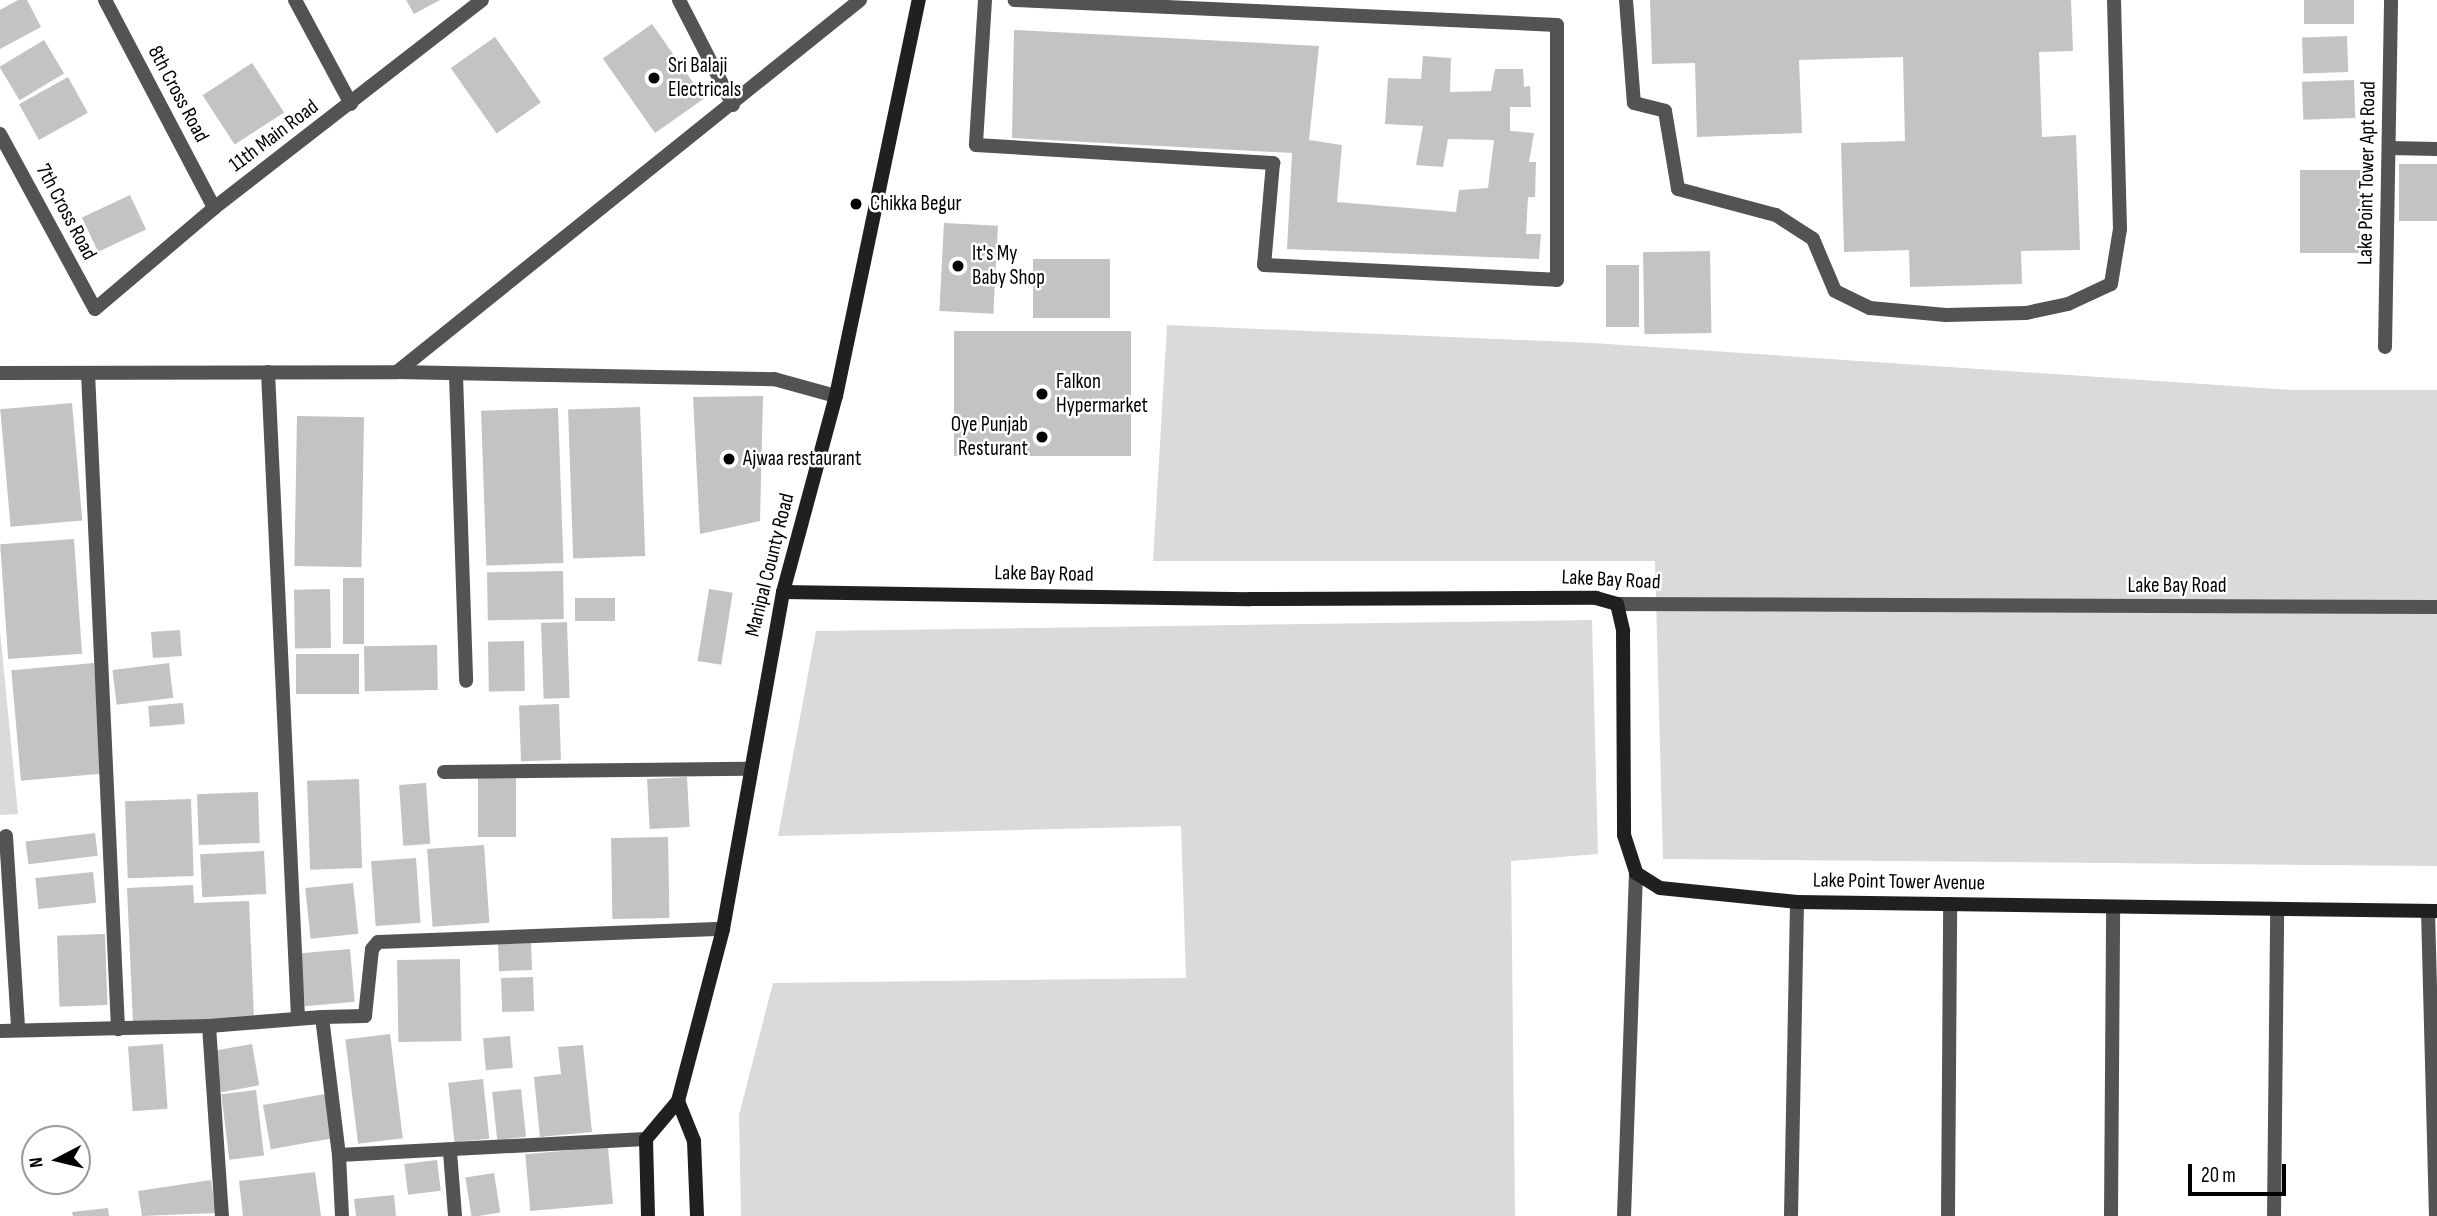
<!DOCTYPE html>
<html>
<head>
<meta charset="utf-8">
<style>
  body { margin:0 }
  #map { position:relative; width:2437px; height:1216px; overflow:hidden; background:#fff; font-family:"Sofia Sans Condensed",sans-serif }
  div>[style] { position:absolute }
  .green>* { inset:0; background:#dadada }
  .building>* { inset:0; background:#c3c3c3; transform-origin:0 0 }
  .street>* { height:14px; margin:-7px; padding:0 7px; transform-origin:7px; border-radius:7px; background:#535353 }
  .secondary>* { height:14px; margin:-7px; padding:0 7px; transform-origin:7px; border-radius:7px; background:#202020 }
  .dots>* { width:19px; height:19px; translate:-50% -50%; box-sizing:border-box; border:4px solid #fff; border-radius:50% }
  span { translate:-50% -50%; white-space:nowrap; text-align:center; line-height:1.15; -webkit-text-stroke:5px #fff; paint-order:stroke }
  .poi-label { font-size:21px; color:#000 }
  .left { translate:0 -50%; text-align:left }
  .right { translate:-100% -50%; text-align:right }
  .street-label { font-size:21px; color:#000 }
  .north { position:absolute; left:21px; top:1125px; width:70px; height:70px; box-sizing:border-box; background:#fff; border:2px solid #999; border-radius:50%; rotate:263deg; font-size:19px; font-weight:700; line-height:28px; text-align:center; color:#000 }
  .north::after { content:''; display:block; margin:auto; width:24px; height:32px; background:#000; clip-path:polygon(50% 0,100% 100%,50% 72%,0 100%) }
  .scale { position:absolute; left:2188px; top:1164px; width:98px; height:32px; box-sizing:border-box; border:4px solid #000; border-top:0; padding-left:9px; font-size:21px; line-height:24px; white-space:nowrap; color:#000; -webkit-text-stroke:5px #fff; paint-order:stroke }
</style>
</head>
<body>
<div id="map">
  <div class="green">
    <i style="clip-path:polygon(1167px 325px,1593px 343px,2292px 390px,2437px 390px,2437px 866px,1663px 859px,1655px 561px,1153px 561px)"></i>
    <i style="clip-path:polygon(1592px 620px,1598px 854px,1511px 861px,1515px 1216px,741px 1216px,739px 1115px,773px 983px,1186px 978px,1181px 826px,778px 836px,816px 631px)"></i>
    <i style="clip-path:polygon(0 631px,18px 814px,0 815px)"></i>
  </div>
  <div class="building">
    <i style="clip-path:polygon(18px 0,27px 0,41px 27px,0 49px,0 10px)"></i>
    <i style="clip-path:polygon(406px 0,440px 0,414px 14px)"></i>
    <i style="clip-path:polygon(1650px 0,2071px 0,2073px 51px,2039px 52px,2042px 137px,2076px 135px,2080px 250px,2021px 251px,2022px 284px,1910px 287px,1909px 250px,1844px 252px,1841px 143px,1905px 141px,1903px 57px,1799px 60px,1802px 133px,1697px 137px,1695px 63px,1652px 64px)"></i>
    <i style="left:2304px;top:0;width:50px;height:24px"></i>
    <i style="left:652px;top:24px;width:91px;height:60px;rotate:55deg"></i>
    <i style="clip-path:polygon(1014px 30px,1319px 46px,1309px 140px,1342px 145px,1337px 202px,1456px 212px,1459px 190px,1488px 188px,1494px 140px,1448px 139px,1443px 167px,1416px 165px,1423px 126px,1385px 124px,1388px 78px,1421px 79px,1423px 56px,1451px 58px,1450px 92px,1491px 91px,1495px 69px,1523px 69px,1524px 87px,1530px 86px,1531px 107px,1510px 107px,1510px 131px,1534px 133px,1529px 162px,1536px 162px,1535px 197px,1528px 197px,1526px 234px,1541px 234px,1539px 259px,1287px 249px,1292px 153px,1012px 138px)"></i>
    <i style="left:2347px;top:36px;width:36px;height:45px;rotate:88deg"></i>
    <i style="left:495px;top:37px;width:80px;height:54px;rotate:55deg"></i>
    <i style="left:44px;top:40px;width:39px;height:52px;rotate:59deg"></i>
    <i style="left:252px;top:63px;width:59px;height:59px;rotate:57deg"></i>
    <i style="left:68px;top:77px;width:41px;height:56px;rotate:61deg"></i>
    <i style="left:2354px;top:80px;width:38px;height:52px;rotate:88deg"></i>
    <i style="left:2437px;top:164px;width:57px;height:38px;rotate:90deg"></i>
    <i style="left:2300px;top:170px;width:60px;height:83px"></i>
    <i style="left:130px;top:195px;width:38px;height:53px;rotate:65deg"></i>
    <i style="left:944px;top:223px;width:54px;height:88px;rotate:3deg"></i>
    <i style="left:1710px;top:251px;width:82px;height:67px;rotate:89deg"></i>
    <i style="left:1033px;top:259px;width:77px;height:59px"></i>
    <i style="left:1606px;top:265px;width:33px;height:62px"></i>
    <i style="left:954px;top:331px;width:177px;height:125px"></i>
    <i style="clip-path:polygon(763px 396px,760px 521px,700px 534px,693px 397px)"></i>
    <i style="left:72px;top:403px;width:118px;height:72px;rotate:85deg"></i>
    <i style="left:640px;top:407px;width:149px;height:72px;rotate:88deg"></i>
    <i style="left:558px;top:408px;width:155px;height:77px;rotate:88deg"></i>
    <i style="left:297px;top:416px;width:67px;height:150px;rotate:1deg"></i>
    <i style="left:74px;top:539px;width:115px;height:74px;rotate:86deg"></i>
    <i style="left:563px;top:571px;width:48px;height:76px;rotate:89deg"></i>
    <i style="left:343px;top:578px;width:21px;height:66px"></i>
    <i style="left:330px;top:589px;width:59px;height:36px;rotate:89deg"></i>
    <i style="left:709px;top:589px;width:24px;height:73px;rotate:9deg"></i>
    <i style="left:615px;top:598px;width:23px;height:40px;rotate:90deg"></i>
    <i style="left:567px;top:622px;width:76px;height:26px;rotate:88deg"></i>
    <i style="left:180px;top:630px;width:26px;height:29px;rotate:86deg"></i>
    <i style="left:524px;top:641px;width:50px;height:36px;rotate:89deg"></i>
    <i style="left:437px;top:645px;width:45px;height:73px;rotate:89deg"></i>
    <i style="left:359px;top:654px;width:40px;height:63px;rotate:90deg"></i>
    <i style="left:94px;top:663px;width:111px;height:83px;rotate:85deg"></i>
    <i style="left:169px;top:663px;width:35px;height:57px;rotate:83deg"></i>
    <i style="left:183px;top:703px;width:21px;height:35px;rotate:85deg"></i>
    <i style="left:559px;top:704px;width:56px;height:40px;rotate:88deg"></i>
    <i style="left:687px;top:777px;width:50px;height:40px;rotate:87deg"></i>
    <i style="left:478px;top:778px;width:38px;height:59px"></i>
    <i style="left:359px;top:779px;width:89px;height:52px;rotate:88deg"></i>
    <i style="left:426px;top:783px;width:61px;height:27px;rotate:86deg"></i>
    <i style="left:258px;top:792px;width:51px;height:61px;rotate:88deg"></i>
    <i style="left:191px;top:799px;width:77px;height:66px;rotate:88deg"></i>
    <i style="left:95px;top:833px;width:23px;height:70px;rotate:83deg"></i>
    <i style="left:668px;top:837px;width:81px;height:57px;rotate:89deg"></i>
    <i style="left:484px;top:845px;width:78px;height:57px;rotate:86deg"></i>
    <i style="left:264px;top:851px;width:43px;height:64px;rotate:87deg"></i>
    <i style="left:416px;top:858px;width:65px;height:45px;rotate:86deg"></i>
    <i style="left:93px;top:872px;width:31px;height:58px;rotate:84deg"></i>
    <i style="left:353px;top:883px;width:51px;height:48px;rotate:84deg"></i>
    <i style="clip-path:polygon(193px 885px,194px 903px,249px 901px,254px 1018px,133px 1023px,127px 888px)"></i>
    <i style="left:105px;top:934px;width:71px;height:48px;rotate:88deg"></i>
    <i style="left:531px;top:941px;width:29px;height:33px;rotate:88deg"></i>
    <i style="left:350px;top:949px;width:53px;height:50px;rotate:85deg"></i>
    <i style="left:460px;top:959px;width:82px;height:63px;rotate:89deg"></i>
    <i style="left:533px;top:977px;width:34px;height:32px;rotate:88deg"></i>
    <i style="left:390px;top:1034px;width:105px;height:45px;rotate:83deg"></i>
    <i style="left:510px;top:1036px;width:32px;height:27px;rotate:85deg"></i>
    <i style="left:163px;top:1044px;width:65px;height:35px;rotate:86deg"></i>
    <i style="left:252px;top:1044px;width:42px;height:39px;rotate:80deg"></i>
    <i style="clip-path:polygon(583px 1045px,592px 1132px,540px 1137px,534px 1077px,561px 1074px,558px 1047px)"></i>
    <i style="left:483px;top:1079px;width:60px;height:35px;rotate:84deg"></i>
    <i style="left:521px;top:1089px;width:48px;height:29px;rotate:84deg"></i>
    <i style="left:256px;top:1090px;width:66px;height:35px;rotate:83deg"></i>
    <i style="left:325px;top:1094px;width:45px;height:63px;rotate:80deg"></i>
    <i style="left:608px;top:1147px;width:57px;height:83px;rotate:85deg"></i>
    <i style="left:437px;top:1160px;width:31px;height:33px;rotate:83deg"></i>
    <i style="clip-path:polygon(315px 1172px,321px 1216px,243px 1216px,239px 1181px)"></i>
    <i style="left:494px;top:1173px;width:40px;height:29px;rotate:81deg"></i>
    <i style="clip-path:polygon(211px 1180px,216px 1213px,142px 1216px,138px 1191px)"></i>
    <i style="clip-path:polygon(394px 1195px,396px 1216px,356px 1216px,354px 1199px)"></i>
    <i style="clip-path:polygon(108px 1208px,109px 1216px,73px 1216px,72px 1212px)"></i>
  </div>
  <div class="street">
    <i style="left:105px;top:0;width:235px;rotate:62.3deg"></i>
    <i style="left:295px;top:0;width:118px;rotate:61.7deg"></i>
    <i style="left:679px;top:0;width:118px;rotate:62.8deg"></i>
    <i style="left:985px;top:0;width:145px;rotate:93.6deg"></i>
    <i style="left:976px;top:145px;width:298px;rotate:3.5deg"></i>
    <i style="left:1273px;top:163px;width:102px;rotate:95deg"></i>
    <i style="left:1264px;top:265px;width:293px;rotate:2.9deg"></i>
    <i style="left:1557px;top:280px;width:255px;rotate:-90deg"></i>
    <i style="left:1557px;top:25px;width:543px;rotate:-177.36deg"></i>
    <i style="left:1626px;top:0;width:103px;rotate:85.6deg"></i>
    <i style="left:1634px;top:103px;width:32px;rotate:14deg"></i>
    <i style="left:1665px;top:111px;width:79px;rotate:80.5deg"></i>
    <i style="left:1678px;top:189px;width:101px;rotate:14.9deg"></i>
    <i style="left:1776px;top:215px;width:44px;rotate:33deg"></i>
    <i style="left:1813px;top:239px;width:56px;rotate:67.1deg"></i>
    <i style="left:1835px;top:291px;width:39px;rotate:26deg"></i>
    <i style="left:1870px;top:308px;width:76px;rotate:5.3deg"></i>
    <i style="left:1946px;top:315px;width:80px;rotate:-1.4deg"></i>
    <i style="left:2026px;top:313px;width:43px;rotate:-12.1deg"></i>
    <i style="left:2068px;top:304px;width:47px;rotate:-24.9deg"></i>
    <i style="left:2111px;top:284px;width:56px;rotate:-80.7deg"></i>
    <i style="left:2120px;top:229px;width:229px;rotate:-91.5deg"></i>
    <i style="left:0;top:134px;width:199px;rotate:61.5deg"></i>
    <i style="left:95px;top:309px;width:156px;rotate:-40.3deg"></i>
    <i style="left:214px;top:208px;width:339px;rotate:-37.8deg"></i>
    <i style="left:2389px;top:148px;width:48px;rotate:1.2deg"></i>
    <i style="left:2385px;top:347px;width:347px;rotate:-89deg"></i>
    <i style="left:268px;top:372px;width:647px;rotate:87.34deg"></i>
    <i style="left:397px;top:372px;width:377px;rotate:1.1deg"></i>
    <i style="left:774px;top:379px;width:64px;rotate:15.3deg"></i>
    <i style="left:0;top:373px;width:397px;rotate:-0.1deg"></i>
    <i style="left:397px;top:372px;width:594px;rotate:-38.78deg"></i>
    <i style="left:88px;top:373px;width:657px;rotate:87.38deg"></i>
    <i style="left:456px;top:375px;width:306px;rotate:88.1deg"></i>
    <i style="left:1617px;top:604px;width:820px;rotate:0.21deg"></i>
    <i style="left:444px;top:772px;width:304px;rotate:-0.6deg"></i>
    <i style="left:6px;top:836px;width:193px;rotate:86.4deg"></i>
    <i style="left:2428px;top:911px;width:305px;rotate:88.5deg"></i>
    <i style="left:322px;top:1017px;width:43px;rotate:-1.3deg"></i>
    <i style="left:365px;top:1016px;width:67px;rotate:-84deg"></i>
    <i style="left:372px;top:949px;width:9px;rotate:-49deg"></i>
    <i style="left:378px;top:942px;width:345px;rotate:-2.2deg"></i>
    <i style="left:209px;top:1026px;width:190px;rotate:86.1deg"></i>
    <i style="left:0;top:1031px;width:209px;rotate:-1.4deg"></i>
    <i style="left:209px;top:1026px;width:113px;rotate:-4.6deg"></i>
    <i style="left:322px;top:1017px;width:139px;rotate:83deg"></i>
    <i style="left:339px;top:1155px;width:307px;rotate:-3deg"></i>
    <i style="left:450px;top:1152px;width:64px;rotate:85.5deg"></i>
    <i style="left:339px;top:1155px;width:61px;rotate:87.2deg"></i>
    <i style="left:1624px;top:1216px;width:343px;rotate:-88deg"></i>
    <i style="left:1791px;top:1216px;width:314px;rotate:-88.9deg"></i>
    <i style="left:1948px;top:1216px;width:312px;rotate:-89.6deg"></i>
    <i style="left:2111px;top:1216px;width:309px;rotate:-89.6deg"></i>
    <i style="left:2274px;top:1216px;width:307px;rotate:-89.4deg"></i>
  </div>
  <div class="secondary">
    <i style="left:783px;top:592px;width:467px;rotate:0.9deg"></i>
    <i style="left:1250px;top:599px;width:346px;rotate:-0.2deg"></i>
    <i style="left:1596px;top:598px;width:22px;rotate:16deg"></i>
    <i style="left:1617px;top:604px;width:28px;rotate:77deg"></i>
    <i style="left:1623px;top:631px;width:204px;rotate:89.7deg"></i>
    <i style="left:1624px;top:835px;width:40px;rotate:72deg"></i>
    <i style="left:1636px;top:873px;width:28px;rotate:32deg"></i>
    <i style="left:1660px;top:888px;width:138px;rotate:5.8deg"></i>
    <i style="left:1797px;top:902px;width:640px;rotate:0.81deg"></i>
    <i style="left:678px;top:1101px;width:43px;rotate:68.2deg"></i>
    <i style="left:694px;top:1141px;width:75px;rotate:87.7deg"></i>
    <i style="left:648px;top:1216px;width:77px;rotate:-91.5deg"></i>
    <i style="left:646px;top:1139px;width:50px;rotate:-49.9deg"></i>
    <i style="left:678px;top:1101px;width:178px;rotate:-75.3deg"></i>
    <i style="left:723px;top:929px;width:342px;rotate:-79.9deg"></i>
    <i style="left:783px;top:592px;width:203px;rotate:-74.9deg"></i>
    <i style="left:836px;top:396px;width:405px;rotate:-78.2deg"></i>
  </div>
  <div class="dots">
    <i style="left:654px;top:78px;background:#000"></i>
    <i style="left:856px;top:204px;background:#000"></i>
    <i style="left:958px;top:266px;background:#000"></i>
    <i style="left:1042px;top:394px;background:#000"></i>
    <i style="left:1042px;top:437px;background:#000"></i>
    <i style="left:729px;top:459px;background:#000"></i>
  </div>
  <div class="poi-label">
    <span class="left" style="left:668px;top:78px">Sri Balaji<br>Electricals</span>
    <span class="left" style="left:870px;top:204px">Chikka Begur</span>
    <span class="left" style="left:972px;top:266px">It's My<br>Baby Shop</span>
    <span class="left" style="left:1056px;top:394px">Falkon<br>Hypermarket</span>
    <span class="right" style="left:1028px;top:437px">Oye Punjab<br>Resturant</span>
    <span class="left" style="left:743px;top:459px">Ajwaa restaurant</span>
  </div>
  <div class="street-label">
    <span style="left:178px;top:94px;rotate:62deg">8th Cross Road</span>
    <span style="left:274px;top:136px;rotate:-37deg">11th Main Road</span>
    <span style="left:2367px;top:173px;rotate:-89deg">Lake Point Tower Apt Road</span>
    <span style="left:66px;top:212px;rotate:62deg">7th Cross Road</span>
    <span style="left:770px;top:565px;rotate:-76deg">Manipal County Road</span>
    <span style="left:1044px;top:574px;rotate:1deg">Lake Bay Road</span>
    <span style="left:1611px;top:580px;rotate:3deg">Lake Bay Road</span>
    <span style="left:2177px;top:586px">Lake Bay Road</span>
    <span style="left:1899px;top:882px;rotate:1deg">Lake Point Tower Avenue</span>
  </div>
  <div class="north">N</div>
  <div class="scale">20 m</div>
</div>
</body>
</html>
